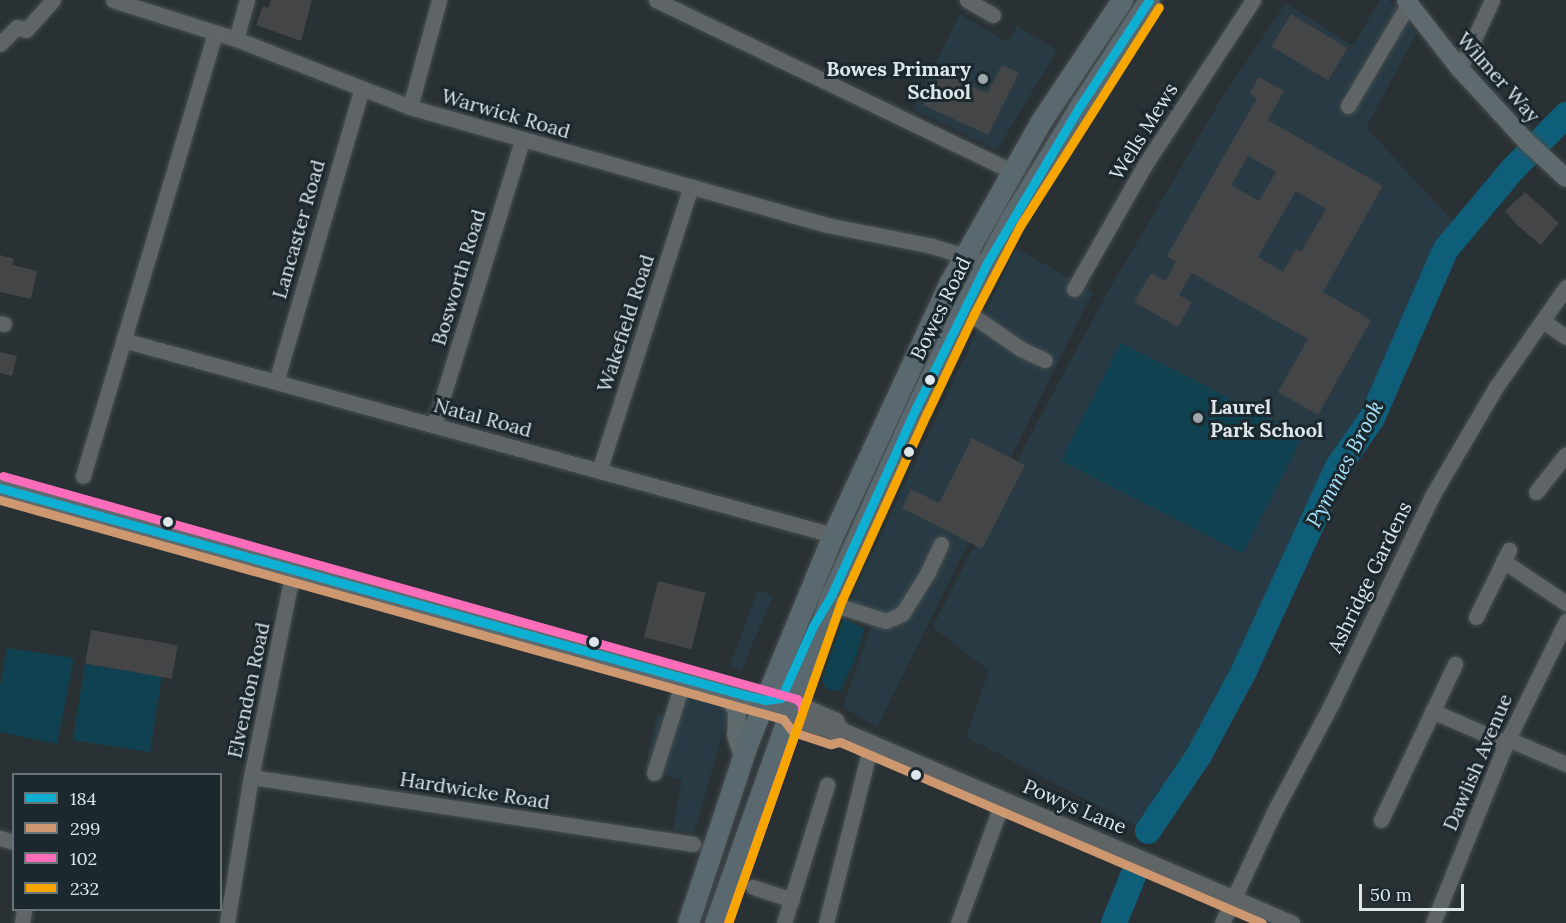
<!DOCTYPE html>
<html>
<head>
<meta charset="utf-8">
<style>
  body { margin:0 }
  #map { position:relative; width:1566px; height:923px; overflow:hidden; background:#293134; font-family:Lora,serif }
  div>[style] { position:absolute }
  .built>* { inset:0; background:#283b44 }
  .green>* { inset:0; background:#104151; transform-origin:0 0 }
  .water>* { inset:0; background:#0f5e79 }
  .river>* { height:26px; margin:-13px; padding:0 13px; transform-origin:13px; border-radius:13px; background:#0f5e79 }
  .building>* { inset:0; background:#444547; transform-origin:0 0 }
  .roads { filter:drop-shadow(0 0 2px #474e50) drop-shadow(0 0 2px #474e50) }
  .minor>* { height:15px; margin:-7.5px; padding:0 7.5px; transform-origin:7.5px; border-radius:7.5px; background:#5f6567 }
  .major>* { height:18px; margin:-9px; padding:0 9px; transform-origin:9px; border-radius:9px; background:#5f6a6e }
  .highway>* { height:21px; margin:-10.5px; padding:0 10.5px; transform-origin:10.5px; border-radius:10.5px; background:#5a686f }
  .bus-1>* { height:9px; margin:-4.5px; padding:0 4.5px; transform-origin:4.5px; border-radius:4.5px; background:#0dafd3 }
  .bus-2>* { height:9px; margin:-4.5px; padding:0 4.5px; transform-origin:4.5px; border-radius:4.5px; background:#cd976f }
  .bus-3>* { height:9px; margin:-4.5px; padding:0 4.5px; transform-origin:4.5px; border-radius:4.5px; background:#fb6dba }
  .bus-4>* { height:9px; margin:-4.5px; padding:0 4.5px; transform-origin:4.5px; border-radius:4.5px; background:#f7a600 }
  .dots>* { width:16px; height:16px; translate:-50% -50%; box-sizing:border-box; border:3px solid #1b282d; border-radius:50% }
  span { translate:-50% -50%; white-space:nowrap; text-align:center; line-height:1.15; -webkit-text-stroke:6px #1b282d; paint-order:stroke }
  .poi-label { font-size:20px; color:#dee6ea; font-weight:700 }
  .right { translate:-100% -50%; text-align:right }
  .left { translate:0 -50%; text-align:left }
  .street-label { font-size:20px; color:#dee6ea }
  .water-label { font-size:21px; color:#a7e2fc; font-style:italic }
  .legend { position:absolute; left:12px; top:773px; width:210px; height:138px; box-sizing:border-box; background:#1b282d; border:2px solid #697479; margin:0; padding:8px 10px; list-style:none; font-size:18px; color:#dee6ea }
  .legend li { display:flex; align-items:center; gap:12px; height:30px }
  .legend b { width:30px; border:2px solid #697479 }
  .scale { position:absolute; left:1359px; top:884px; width:105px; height:27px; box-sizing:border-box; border:3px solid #dee6ea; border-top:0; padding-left:8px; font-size:18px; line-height:21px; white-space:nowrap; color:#dee6ea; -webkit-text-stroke:4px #1b282d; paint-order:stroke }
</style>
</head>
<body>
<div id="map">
  <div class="built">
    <i style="clip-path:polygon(1380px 0,1389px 0,1416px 34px,1366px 128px,1452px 220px,1267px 605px,1193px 747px,1139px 827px,966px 737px,989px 671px,933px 627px,1030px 436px,1105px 297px,1223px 96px,1286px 3px,1353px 46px)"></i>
    <i style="clip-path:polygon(960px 14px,1007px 42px,1017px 26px,1057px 50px,997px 150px,913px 109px)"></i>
    <i style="clip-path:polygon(1016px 248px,1093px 292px,877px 727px,843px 707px,871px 626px,845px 612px)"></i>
    <i style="clip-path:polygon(758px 590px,773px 596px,741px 671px,730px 665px)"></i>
    <i style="clip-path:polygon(684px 693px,731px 704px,694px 833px,673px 829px,682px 780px,645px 770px,657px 713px,674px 720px)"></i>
  </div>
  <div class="green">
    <i style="left:1121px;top:343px;width:204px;height:132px;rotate:27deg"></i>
    <i style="clip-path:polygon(844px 618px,864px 629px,856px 658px,840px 691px,828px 690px,822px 680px)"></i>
    <i style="clip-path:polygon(7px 648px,74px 658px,57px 744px,0 732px,0 686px)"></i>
    <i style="left:85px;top:664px;width:78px;height:77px;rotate:9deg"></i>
  </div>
  <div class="water">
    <i style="clip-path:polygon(1566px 105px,1566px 127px,1554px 141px,1542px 129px)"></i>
  </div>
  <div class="river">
    <i style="left:1148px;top:831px;width:92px;rotate:-56.1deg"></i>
    <i style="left:1199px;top:755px;width:95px;rotate:-61.8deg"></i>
    <i style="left:1244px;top:671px;width:225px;rotate:-65.3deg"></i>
    <i style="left:1338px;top:467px;width:60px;rotate:-55.2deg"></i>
    <i style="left:1372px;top:418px;width:184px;rotate:-66.4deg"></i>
    <i style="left:1446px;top:249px;width:104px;rotate:-50.1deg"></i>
    <i style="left:1513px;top:169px;width:76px;rotate:-45.5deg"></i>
    <i style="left:1114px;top:923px;width:56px;rotate:-68deg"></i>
  </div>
  <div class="building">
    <i style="clip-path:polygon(271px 0,312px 0,301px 41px,256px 25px,263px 6px,268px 8px)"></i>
    <i style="left:1291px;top:14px;width:66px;height:38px;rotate:31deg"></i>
    <i style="clip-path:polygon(1002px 65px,1019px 73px,988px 135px,923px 105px,941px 72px,987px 93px)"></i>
    <i style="clip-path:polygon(evenodd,1259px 77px,1284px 91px,1268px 120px,1383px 186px,1323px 292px,1371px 320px,1318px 415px,1278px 392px,1308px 339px,1192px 273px,1179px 295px,1192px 302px,1178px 327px,1134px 302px,1151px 273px,1165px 281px,1176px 262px,1167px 256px,1257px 98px,1249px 94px,1259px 77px,1248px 156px,1276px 172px,1259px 201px,1231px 185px,1248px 156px,1259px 77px,1296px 191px,1326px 209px,1301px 252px,1296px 249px,1283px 272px,1258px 257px,1296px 191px)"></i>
    <i style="clip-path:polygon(1525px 192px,1559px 223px,1541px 245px,1518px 226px,1505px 211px)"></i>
    <i style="clip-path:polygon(0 255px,14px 259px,12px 265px,37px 271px,31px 299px,0 292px)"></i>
    <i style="clip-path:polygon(0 352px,17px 356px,12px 376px,0 373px)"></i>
    <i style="clip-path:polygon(972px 438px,1025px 465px,982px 549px,902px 508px,911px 489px,939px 503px)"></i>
    <i style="left:658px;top:581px;width:49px;height:58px;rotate:14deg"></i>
    <i style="left:91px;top:630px;width:88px;height:34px;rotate:10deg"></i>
  </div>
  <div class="roads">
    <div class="minor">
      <i style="left:113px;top:0;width:129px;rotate:17.6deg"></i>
      <i style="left:236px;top:39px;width:187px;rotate:21.3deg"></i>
      <i style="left:410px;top:107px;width:433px;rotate:15.8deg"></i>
      <i style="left:827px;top:225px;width:107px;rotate:11.3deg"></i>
      <i style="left:932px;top:246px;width:58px;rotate:17.2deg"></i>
      <i style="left:656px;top:0;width:394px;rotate:25.7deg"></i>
      <i style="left:967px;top:0;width:30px;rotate:30deg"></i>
      <i style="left:236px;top:39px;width:41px;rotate:-74.2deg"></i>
      <i style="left:0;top:44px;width:24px;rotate:-45deg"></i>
      <i style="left:17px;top:27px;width:9px;rotate:18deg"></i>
      <i style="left:26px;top:30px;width:40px;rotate:-48deg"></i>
      <i style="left:1460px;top:69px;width:76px;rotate:-65.1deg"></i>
      <i style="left:1348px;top:106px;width:120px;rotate:-59.4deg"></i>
      <i style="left:410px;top:107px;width:111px;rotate:-74.8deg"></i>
      <i style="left:1074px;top:289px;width:145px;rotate:-60.3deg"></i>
      <i style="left:1146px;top:163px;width:195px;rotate:-56.7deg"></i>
      <i style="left:963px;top:309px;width:70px;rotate:34.6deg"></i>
      <i style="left:1021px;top:349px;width:26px;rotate:25deg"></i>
      <i style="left:1543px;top:321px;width:28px;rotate:35deg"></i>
      <i style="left:0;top:323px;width:4px;rotate:14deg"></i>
      <i style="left:123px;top:340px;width:736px;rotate:15.36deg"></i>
      <i style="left:276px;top:382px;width:306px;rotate:-73.7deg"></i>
      <i style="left:434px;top:425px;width:298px;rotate:-72.8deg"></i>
      <i style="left:599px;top:471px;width:299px;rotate:-72.1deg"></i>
      <i style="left:83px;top:476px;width:462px;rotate:-73.4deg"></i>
      <i style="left:1536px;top:492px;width:48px;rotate:-51.7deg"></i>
      <i style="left:1503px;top:561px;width:76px;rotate:33.7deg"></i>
      <i style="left:831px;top:596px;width:16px;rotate:45deg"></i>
      <i style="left:842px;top:607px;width:46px;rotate:17.7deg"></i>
      <i style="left:886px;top:621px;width:17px;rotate:-24deg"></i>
      <i style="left:902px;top:614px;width:47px;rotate:-58deg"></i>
      <i style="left:927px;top:574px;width:33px;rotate:-65deg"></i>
      <i style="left:1476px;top:617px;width:75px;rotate:-63.8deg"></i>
      <i style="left:1432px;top:711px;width:81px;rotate:23.4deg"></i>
      <i style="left:840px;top:729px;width:10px;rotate:-114deg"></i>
      <i style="left:836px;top:720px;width:36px;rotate:-156deg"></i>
      <i style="left:803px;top:705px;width:13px;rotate:162deg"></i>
      <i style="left:791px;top:709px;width:14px;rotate:60deg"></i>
      <i style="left:798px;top:721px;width:37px;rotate:17deg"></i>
      <i style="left:833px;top:732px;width:8px;rotate:-23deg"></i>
      <i style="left:840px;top:729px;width:492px;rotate:23.2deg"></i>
      <i style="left:1508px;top:739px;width:63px;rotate:23.3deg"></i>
      <i style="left:654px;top:773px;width:100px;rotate:-72.5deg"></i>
      <i style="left:251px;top:777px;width:447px;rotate:8.6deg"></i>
      <i style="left:1381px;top:820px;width:173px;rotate:-64.6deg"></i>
      <i style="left:0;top:838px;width:15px;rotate:16deg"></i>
      <i style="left:753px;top:887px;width:41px;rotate:18.4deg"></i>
      <i style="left:22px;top:923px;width:13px;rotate:-81deg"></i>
      <i style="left:227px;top:923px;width:148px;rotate:-80.7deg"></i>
      <i style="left:251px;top:777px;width:210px;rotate:-78.5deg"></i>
      <i style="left:784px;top:923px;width:145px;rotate:-72.7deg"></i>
      <i style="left:826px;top:923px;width:185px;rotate:-75.9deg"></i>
      <i style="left:958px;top:923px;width:131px;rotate:-69.9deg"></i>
      <i style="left:1222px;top:923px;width:123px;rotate:-64.9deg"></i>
      <i style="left:1274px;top:812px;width:123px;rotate:-62deg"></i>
      <i style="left:1332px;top:703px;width:230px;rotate:-64.2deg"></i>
      <i style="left:1432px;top:496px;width:126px;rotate:-59.6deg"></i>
      <i style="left:1496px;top:387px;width:122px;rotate:-55deg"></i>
      <i style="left:1433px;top:923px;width:194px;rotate:-67.9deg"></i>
      <i style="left:1506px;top:743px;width:136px;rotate:-63.8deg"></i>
    </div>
    <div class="major">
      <i style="left:1406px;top:0;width:88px;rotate:52deg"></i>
      <i style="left:1460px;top:69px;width:98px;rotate:47.5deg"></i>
      <i style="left:1526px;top:141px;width:54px;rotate:42.8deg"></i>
      <i style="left:0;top:488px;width:821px;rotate:15.61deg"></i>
      <i style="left:724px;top:690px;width:25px;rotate:58deg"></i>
      <i style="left:737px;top:711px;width:24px;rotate:92deg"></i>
      <i style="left:736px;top:735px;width:23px;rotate:72deg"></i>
    </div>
    <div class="highway">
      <i style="left:688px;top:923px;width:191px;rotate:-71.7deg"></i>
      <i style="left:748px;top:742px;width:224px;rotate:-67.7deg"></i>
      <i style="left:833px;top:535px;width:279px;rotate:-65.2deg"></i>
      <i style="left:950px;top:282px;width:185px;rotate:-60.5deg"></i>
      <i style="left:1041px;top:121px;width:146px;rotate:-56.2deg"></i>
      <i style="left:715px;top:923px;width:347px;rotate:-70.5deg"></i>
      <i style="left:831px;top:596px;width:206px;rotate:-65.7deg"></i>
      <i style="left:916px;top:408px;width:110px;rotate:-64.6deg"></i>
      <i style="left:963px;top:309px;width:101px;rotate:-62.2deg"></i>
      <i style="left:1010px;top:220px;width:134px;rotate:-58.4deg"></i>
      <i style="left:1080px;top:106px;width:126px;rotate:-56.9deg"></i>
    </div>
  </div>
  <div class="bus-1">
    <i style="left:0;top:488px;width:772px;rotate:15.55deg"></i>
    <i style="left:744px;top:695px;width:22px;rotate:13deg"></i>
    <i style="left:765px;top:700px;width:16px;rotate:-7deg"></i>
    <i style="left:781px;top:698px;width:79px;rotate:-66deg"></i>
    <i style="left:813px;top:626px;width:35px;rotate:-59deg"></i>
    <i style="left:831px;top:596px;width:206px;rotate:-65.7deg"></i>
    <i style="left:916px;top:408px;width:161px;rotate:-63.9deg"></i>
    <i style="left:987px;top:263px;width:182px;rotate:-59.4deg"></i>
    <i style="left:1080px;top:106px;width:126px;rotate:-56.9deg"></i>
  </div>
  <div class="bus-2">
    <i style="left:0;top:500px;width:813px;rotate:15.63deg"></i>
    <i style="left:783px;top:719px;width:16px;rotate:52deg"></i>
    <i style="left:793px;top:732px;width:40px;rotate:18deg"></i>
    <i style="left:831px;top:744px;width:9px;rotate:-13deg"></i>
    <i style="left:840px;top:742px;width:459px;rotate:23.2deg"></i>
  </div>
  <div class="bus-3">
    <i style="left:3px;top:476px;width:825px;rotate:15.69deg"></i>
    <i style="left:797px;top:699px;width:8px;rotate:50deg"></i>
    <i style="left:802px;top:705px;width:8px;rotate:90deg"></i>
    <i style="left:802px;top:713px;width:223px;rotate:109.4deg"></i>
  </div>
  <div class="bus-4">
    <i style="left:728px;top:923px;width:343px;rotate:-70.6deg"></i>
    <i style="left:842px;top:600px;width:205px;rotate:-65.6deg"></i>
    <i style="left:927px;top:413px;width:110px;rotate:-64.6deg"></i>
    <i style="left:974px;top:314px;width:99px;rotate:-62.4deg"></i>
    <i style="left:1020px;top:226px;width:259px;rotate:-57.6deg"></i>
  </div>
  <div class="dots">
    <i style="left:983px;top:79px;background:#9fa7aa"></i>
    <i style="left:930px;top:380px;background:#dee6ea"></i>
    <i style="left:1198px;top:418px;background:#9fa7aa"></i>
    <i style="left:909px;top:452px;background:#dee6ea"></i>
    <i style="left:168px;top:522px;background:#dee6ea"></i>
    <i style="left:594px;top:642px;background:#dee6ea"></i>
    <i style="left:916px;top:775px;background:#dee6ea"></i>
  </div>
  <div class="poi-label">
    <span class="right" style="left:971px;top:80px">Bowes Primary<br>School</span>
    <span class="left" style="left:1210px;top:418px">Laurel<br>Park School</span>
  </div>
  <div class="street-label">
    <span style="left:1499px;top:77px;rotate:48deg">Wilmer Way</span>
    <span style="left:506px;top:113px;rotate:16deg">Warwick Road</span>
    <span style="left:1143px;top:131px;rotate:-58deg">Wells Mews</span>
    <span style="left:298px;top:229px;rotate:-74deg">Lancaster Road</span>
    <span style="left:458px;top:277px;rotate:-73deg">Bosworth Road</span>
    <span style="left:940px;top:308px;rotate:-64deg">Bowes Road</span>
    <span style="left:625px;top:323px;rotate:-72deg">Wakefield Road</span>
    <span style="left:483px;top:417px;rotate:15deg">Natal Road</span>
    <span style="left:1369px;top:577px;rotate:-64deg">Ashridge Gardens</span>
    <span style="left:248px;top:690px;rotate:-78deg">Elvendon Road</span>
    <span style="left:1477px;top:762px;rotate:-67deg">Dawlish Avenue</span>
    <span style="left:475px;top:790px;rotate:9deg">Hardwicke Road</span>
    <span style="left:1075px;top:806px;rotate:23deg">Powys Lane</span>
  </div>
  <div class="water-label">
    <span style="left:1345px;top:464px;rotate:-62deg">Pymmes Brook</span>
  </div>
  <ul class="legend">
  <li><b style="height:8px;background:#0dafd3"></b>184</li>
  <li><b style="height:8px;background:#cd976f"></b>299</li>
  <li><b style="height:8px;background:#fb6dba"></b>102</li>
  <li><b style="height:8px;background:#f7a600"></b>232</li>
  </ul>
  <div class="scale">50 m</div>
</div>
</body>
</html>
